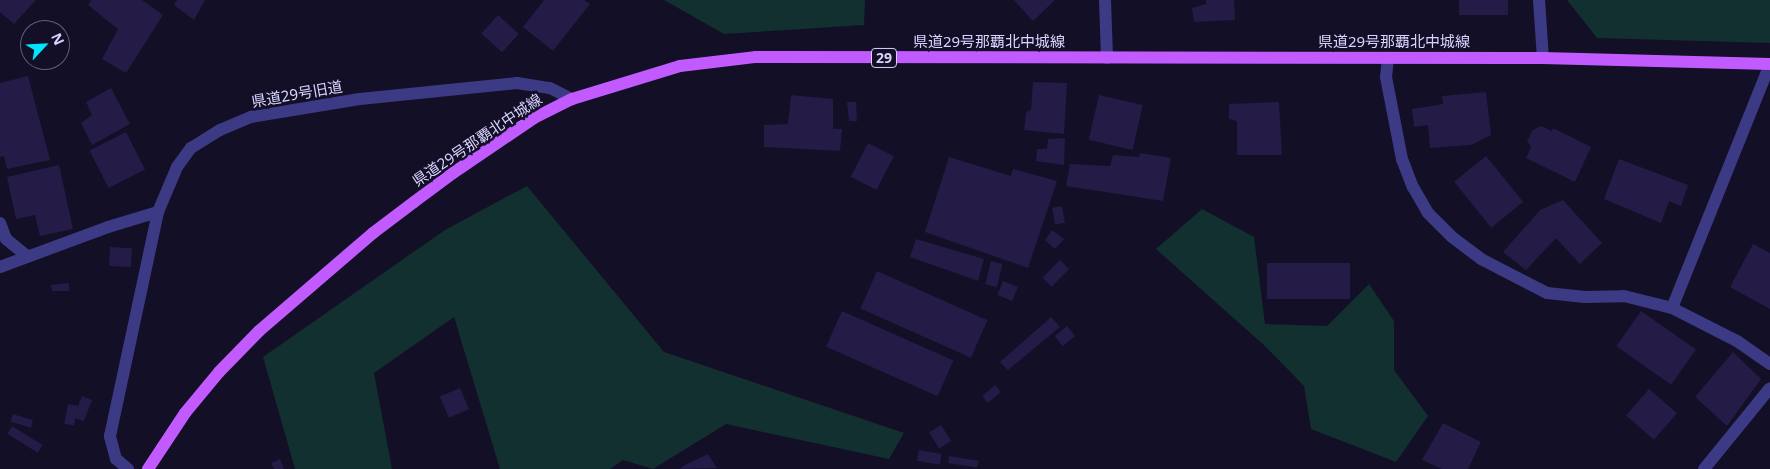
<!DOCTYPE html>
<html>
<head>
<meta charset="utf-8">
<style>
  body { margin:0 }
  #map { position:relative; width:1770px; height:469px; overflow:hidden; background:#130f26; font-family:"Noto Sans","Noto Sans JP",sans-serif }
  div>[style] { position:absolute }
  .green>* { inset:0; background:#12302f }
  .building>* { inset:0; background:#241b47; transform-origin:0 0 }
  .minor>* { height:12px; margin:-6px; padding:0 6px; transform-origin:6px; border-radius:6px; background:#3d3a85 }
  .major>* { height:12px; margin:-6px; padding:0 6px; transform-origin:6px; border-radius:6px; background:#c25bff }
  span { translate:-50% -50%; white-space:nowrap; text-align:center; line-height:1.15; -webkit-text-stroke:5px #130f26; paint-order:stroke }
  .shield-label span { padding:1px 4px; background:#130f26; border:1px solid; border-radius:4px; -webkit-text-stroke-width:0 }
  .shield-label { font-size:14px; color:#d9d4ff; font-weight:700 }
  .street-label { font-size:15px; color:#d9d4ff }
  .north { position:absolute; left:20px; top:20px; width:50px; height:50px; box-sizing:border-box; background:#130f26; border:1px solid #625e7d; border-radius:50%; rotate:65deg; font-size:14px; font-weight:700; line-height:20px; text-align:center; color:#d9d4ff }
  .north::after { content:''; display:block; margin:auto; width:18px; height:22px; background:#00e5ff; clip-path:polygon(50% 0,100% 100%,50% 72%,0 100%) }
</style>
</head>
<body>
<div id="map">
  <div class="green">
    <i style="clip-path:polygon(664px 0,865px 0,864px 25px,724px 34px)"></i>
    <i style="clip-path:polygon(1567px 0,1770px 0,1770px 43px,1597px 38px)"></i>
    <i style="clip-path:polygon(527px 186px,664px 352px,904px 433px,889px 459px,726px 424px,653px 469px,623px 460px,610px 469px,500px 469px,454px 317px,374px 373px,392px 469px,295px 469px,263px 357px,445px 230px)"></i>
    <i style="clip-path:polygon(1202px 209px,1254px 237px,1265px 324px,1327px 326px,1369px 284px,1394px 321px,1394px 370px,1428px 416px,1396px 462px,1311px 429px,1304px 386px,1266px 347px,1156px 249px)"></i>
  </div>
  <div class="building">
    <i style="clip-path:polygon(0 0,36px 0,14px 24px,0 12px)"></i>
    <i style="clip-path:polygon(91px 0,142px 0,163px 15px,126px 73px,102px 59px,118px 29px,88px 5px)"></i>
    <i style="clip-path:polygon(177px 0,205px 0,194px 20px,174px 5px)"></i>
    <i style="clip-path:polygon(544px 0,584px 0,590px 4px,553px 51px,523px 27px)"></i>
    <i style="clip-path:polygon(1014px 0,1055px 0,1033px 21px)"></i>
    <i style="clip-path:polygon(1206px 0,1234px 0,1235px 20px,1194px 22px,1192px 8px,1206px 4px)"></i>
    <i style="left:1459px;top:0;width:49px;height:15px"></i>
    <i style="left:498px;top:15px;width:28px;height:25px;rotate:42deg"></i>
    <i style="clip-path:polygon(28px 76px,50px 160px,7px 169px,4px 156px,0 157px,0 83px)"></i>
    <i style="clip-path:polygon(1033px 82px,1067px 83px,1064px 134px,1024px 130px,1026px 112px,1031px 110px)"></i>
    <i style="clip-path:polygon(111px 88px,130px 124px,92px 145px,81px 123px,92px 115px,86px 102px)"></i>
    <i style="clip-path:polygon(1486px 92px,1491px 135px,1471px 145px,1430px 148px,1428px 125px,1414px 127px,1412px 109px,1443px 104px,1442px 96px)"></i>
    <i style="clip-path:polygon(791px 95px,833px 99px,833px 129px,842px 129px,840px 151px,764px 147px,764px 125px,788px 124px)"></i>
    <i style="left:1099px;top:95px;width:45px;height:46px;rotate:13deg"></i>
    <i style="clip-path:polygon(847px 102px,856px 102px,857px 121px,849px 121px)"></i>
    <i style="clip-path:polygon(1279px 102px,1282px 155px,1237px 155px,1237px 121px,1229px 119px,1229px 104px)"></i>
    <i style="clip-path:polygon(1541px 126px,1552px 131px,1553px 128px,1591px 147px,1575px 182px,1526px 158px,1531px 147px,1527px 141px,1533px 130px)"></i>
    <i style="left:126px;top:132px;width:42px;height:41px;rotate:63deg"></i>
    <i style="clip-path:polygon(1065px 138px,1064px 165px,1036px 161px,1037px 149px,1047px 149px,1048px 139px)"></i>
    <i style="left:868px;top:143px;width:29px;height:38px;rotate:27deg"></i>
    <i style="clip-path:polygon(1140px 153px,1171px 158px,1163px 201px,1066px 186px,1070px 164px,1110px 166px,1113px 155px,1139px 157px)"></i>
    <i style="left:1486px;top:156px;width:59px;height:41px;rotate:51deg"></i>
    <i style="clip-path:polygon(949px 157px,1011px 176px,1013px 169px,1057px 181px,1028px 268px,925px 232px)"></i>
    <i style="clip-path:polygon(1619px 159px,1688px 185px,1681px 206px,1669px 201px,1661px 223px,1604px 199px)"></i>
    <i style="clip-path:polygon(59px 165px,73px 229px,40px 236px,35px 215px,16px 219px,7px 177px)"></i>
    <i style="clip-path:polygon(1563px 200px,1602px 243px,1580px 264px,1556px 238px,1526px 270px,1503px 252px,1540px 210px)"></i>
    <i style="left:1062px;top:206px;width:17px;height:10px;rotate:80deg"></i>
    <i style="clip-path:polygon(1052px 230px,1064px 239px,1055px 249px,1045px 240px)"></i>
    <i style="clip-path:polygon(916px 239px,984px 259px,978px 281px,910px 257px)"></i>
    <i style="clip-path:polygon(1753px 244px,1770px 253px,1770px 309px,1730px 287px)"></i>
    <i style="left:110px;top:247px;width:22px;height:19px;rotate:3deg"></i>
    <i style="left:1060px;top:260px;width:13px;height:25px;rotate:45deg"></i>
    <i style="left:991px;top:261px;width:12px;height:24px;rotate:14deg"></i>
    <i style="left:1267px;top:263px;width:83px;height:36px"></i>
    <i style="left:877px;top:271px;width:121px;height:41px;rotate:24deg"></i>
    <i style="left:1003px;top:281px;width:16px;height:15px;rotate:22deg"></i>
    <i style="clip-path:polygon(69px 283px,69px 291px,52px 291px,51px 285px)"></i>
    <i style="left:842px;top:311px;width:122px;height:39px;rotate:24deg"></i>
    <i style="left:1641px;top:311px;width:67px;height:43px;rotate:35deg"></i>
    <i style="clip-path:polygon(1051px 317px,1060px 327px,1008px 370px,1000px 362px)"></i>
    <i style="left:1067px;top:326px;width:13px;height:16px;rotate:51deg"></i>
    <i style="clip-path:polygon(1733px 352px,1761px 379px,1727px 426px,1695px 397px)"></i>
    <i style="left:995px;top:385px;width:9px;height:17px;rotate:49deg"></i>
    <i style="left:460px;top:388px;width:23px;height:22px;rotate:67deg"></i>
    <i style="left:1649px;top:389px;width:37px;height:35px;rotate:41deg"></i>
    <i style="left:82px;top:396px;width:11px;height:23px;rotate:22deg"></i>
    <i style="left:68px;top:404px;width:10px;height:20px;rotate:11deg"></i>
    <i style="left:13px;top:414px;width:21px;height:8px;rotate:17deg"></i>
    <i style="clip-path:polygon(1443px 423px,1481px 442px,1468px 469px,1442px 469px,1422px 460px)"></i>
    <i style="left:941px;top:425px;width:19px;height:14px;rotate:58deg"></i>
    <i style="left:12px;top:426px;width:36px;height:9px;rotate:32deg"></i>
    <i style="left:919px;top:450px;width:23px;height:11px;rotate:10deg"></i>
    <i style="clip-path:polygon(708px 454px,717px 468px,680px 469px,685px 465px)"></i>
    <i style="left:949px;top:456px;width:30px;height:7px;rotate:9deg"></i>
    <i style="clip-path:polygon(280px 459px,284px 469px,274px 469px,271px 463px)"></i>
  </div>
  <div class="minor">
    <i style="left:1105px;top:0;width:58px;rotate:88deg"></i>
    <i style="left:1539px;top:0;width:58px;rotate:86.1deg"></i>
    <i style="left:1388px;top:58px;width:19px;rotate:96deg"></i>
    <i style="left:1386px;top:77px;width:84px;rotate:79deg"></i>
    <i style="left:1402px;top:159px;width:30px;rotate:69deg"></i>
    <i style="left:1413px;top:187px;width:30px;rotate:60deg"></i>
    <i style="left:1428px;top:213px;width:34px;rotate:45deg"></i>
    <i style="left:1452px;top:237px;width:36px;rotate:37deg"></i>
    <i style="left:1481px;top:259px;width:74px;rotate:27.3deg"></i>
    <i style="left:1547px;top:293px;width:38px;rotate:6deg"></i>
    <i style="left:1585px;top:297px;width:39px;rotate:-1deg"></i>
    <i style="left:1624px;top:296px;width:49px;rotate:14deg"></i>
    <i style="left:1672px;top:308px;width:73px;rotate:26.9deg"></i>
    <i style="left:1737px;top:341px;width:40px;rotate:34.9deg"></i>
    <i style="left:0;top:223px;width:17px;rotate:69deg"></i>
    <i style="left:6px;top:239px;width:28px;rotate:39deg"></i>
    <i style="left:0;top:267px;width:115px;rotate:-20.3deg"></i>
    <i style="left:108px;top:227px;width:52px;rotate:-16.7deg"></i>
    <i style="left:1672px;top:308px;width:263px;rotate:-68.1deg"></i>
    <i style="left:128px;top:469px;width:16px;rotate:-140deg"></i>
    <i style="left:116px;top:459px;width:24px;rotate:-105deg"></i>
    <i style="left:110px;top:436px;width:229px;rotate:-77.9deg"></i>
    <i style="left:158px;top:212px;width:49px;rotate:-67.1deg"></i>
    <i style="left:177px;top:167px;width:24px;rotate:-54deg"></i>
    <i style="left:191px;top:148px;width:34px;rotate:-32deg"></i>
    <i style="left:220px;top:130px;width:34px;rotate:-23deg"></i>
    <i style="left:251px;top:117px;width:110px;rotate:-9.4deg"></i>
    <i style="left:360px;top:99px;width:158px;rotate:-5.8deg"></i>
    <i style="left:517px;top:83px;width:33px;rotate:9deg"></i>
    <i style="left:550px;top:88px;width:25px;rotate:27deg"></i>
    <i style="left:1704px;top:469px;width:104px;rotate:-50.8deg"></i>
  </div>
  <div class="major">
    <i style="left:148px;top:469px;width:67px;rotate:-56.5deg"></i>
    <i style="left:185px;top:413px;width:53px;rotate:-50.3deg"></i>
    <i style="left:219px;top:372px;width:57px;rotate:-45.7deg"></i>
    <i style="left:259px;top:331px;width:150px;rotate:-40.7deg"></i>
    <i style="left:373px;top:233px;width:51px;rotate:-37.1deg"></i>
    <i style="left:414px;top:202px;width:49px;rotate:-36.6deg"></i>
    <i style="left:453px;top:173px;width:98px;rotate:-34.2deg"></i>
    <i style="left:534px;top:118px;width:42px;rotate:-26.6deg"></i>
    <i style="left:572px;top:99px;width:113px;rotate:-17deg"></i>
    <i style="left:680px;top:66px;width:77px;rotate:-6.8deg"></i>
    <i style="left:756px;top:57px;width:787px;rotate:0.07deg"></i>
    <i style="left:1543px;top:58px;width:227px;rotate:1.5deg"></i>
  </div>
  <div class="shield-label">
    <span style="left:884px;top:58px">29</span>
  </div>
  <div class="street-label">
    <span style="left:989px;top:42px">県道29号那覇北中城線</span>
    <span style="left:1394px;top:42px">県道29号那覇北中城線</span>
    <span style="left:297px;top:94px;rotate:-10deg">県道29号旧道</span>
    <span style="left:477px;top:140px;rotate:-34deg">県道29号那覇北中城線</span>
  </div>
  <div class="north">N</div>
</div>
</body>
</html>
